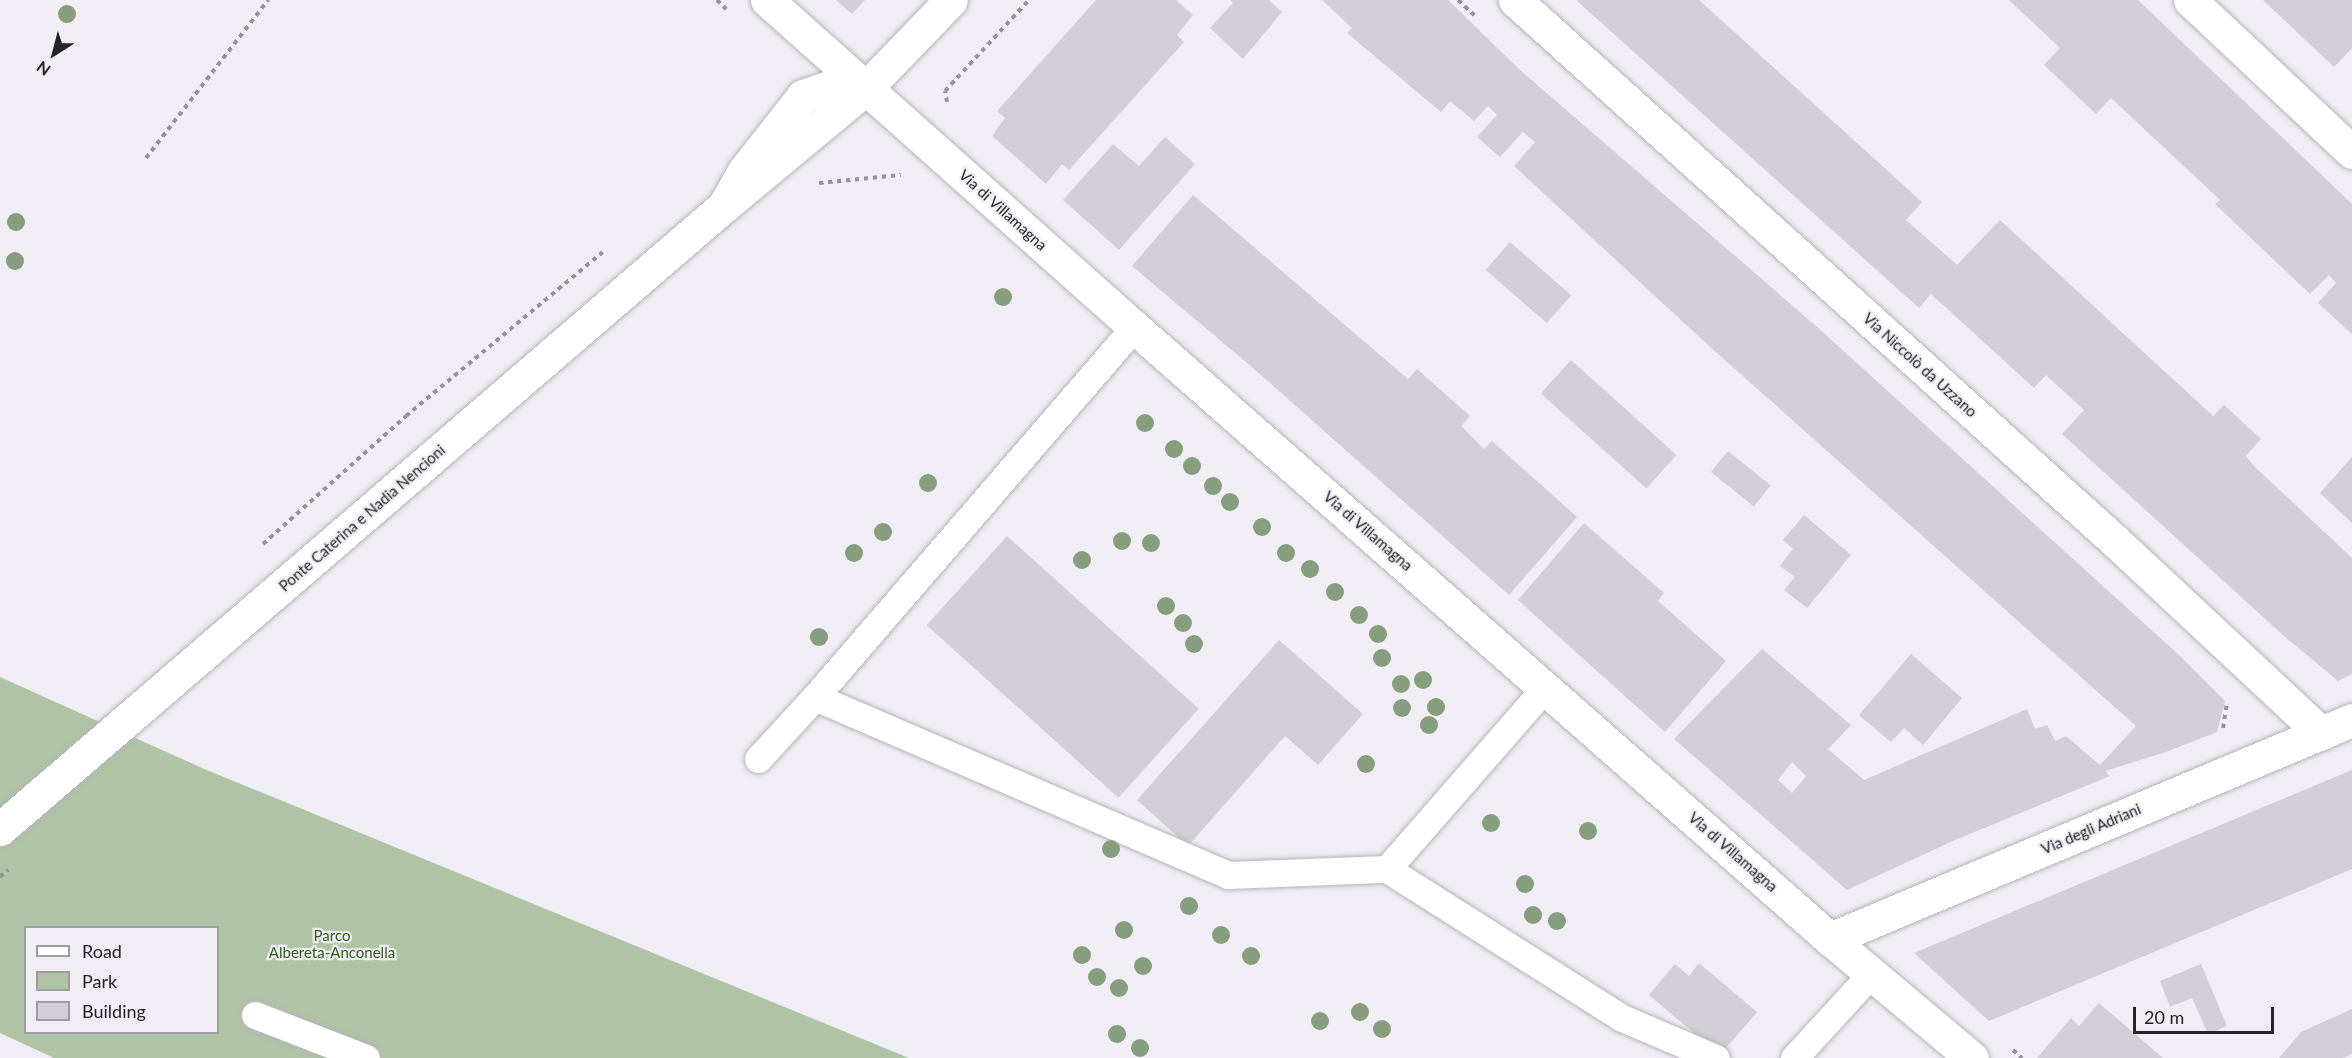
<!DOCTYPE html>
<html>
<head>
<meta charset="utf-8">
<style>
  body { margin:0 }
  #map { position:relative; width:2352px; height:1058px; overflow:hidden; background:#f0edf5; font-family:Lato,sans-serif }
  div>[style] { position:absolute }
  .green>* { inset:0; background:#aec4a5 }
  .building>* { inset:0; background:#d1ced5; transform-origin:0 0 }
  .path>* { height:4px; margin-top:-2px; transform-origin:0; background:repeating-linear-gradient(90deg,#959399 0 4.5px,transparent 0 9px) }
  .roads { filter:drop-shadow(0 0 2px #b6b3ba) drop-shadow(0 0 2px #b6b3ba) }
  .lane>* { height:27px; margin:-13.5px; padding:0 13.5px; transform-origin:13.5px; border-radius:13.5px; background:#fff }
  .street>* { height:33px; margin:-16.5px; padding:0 16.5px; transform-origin:16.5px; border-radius:16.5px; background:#fff }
  .secondary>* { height:33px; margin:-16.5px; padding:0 16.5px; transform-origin:16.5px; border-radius:16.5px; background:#fff }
  .trees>* { width:18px; height:18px; margin:-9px; border-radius:50%; background:#869d7e }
  span { translate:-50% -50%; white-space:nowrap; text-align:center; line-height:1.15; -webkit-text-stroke:4.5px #f0edf5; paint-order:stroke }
  .street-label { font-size:15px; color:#242326 }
  .park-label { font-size:15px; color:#305c1c }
  .legend { position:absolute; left:24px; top:926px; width:195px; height:108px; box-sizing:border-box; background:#f0edf5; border:2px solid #9e9ca2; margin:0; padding:8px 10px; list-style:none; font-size:18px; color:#242326 }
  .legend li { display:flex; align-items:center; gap:12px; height:30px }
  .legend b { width:30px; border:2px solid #9e9ca2 }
  .north { position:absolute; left:24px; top:24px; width:60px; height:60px; -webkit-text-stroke:4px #f0edf5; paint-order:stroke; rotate:216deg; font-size:16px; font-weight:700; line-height:24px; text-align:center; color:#242326 }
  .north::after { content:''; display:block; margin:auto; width:21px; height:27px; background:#242326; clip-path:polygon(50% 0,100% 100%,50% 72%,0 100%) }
  .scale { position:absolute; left:2133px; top:1007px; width:141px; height:27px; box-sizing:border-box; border:3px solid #242326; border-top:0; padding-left:8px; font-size:18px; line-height:21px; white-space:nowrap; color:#242326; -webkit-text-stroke:4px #f0edf5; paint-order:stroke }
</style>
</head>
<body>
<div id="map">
  <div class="green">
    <i style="clip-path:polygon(evenodd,0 677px,202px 768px,909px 1058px,54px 1058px,0 1033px,0 677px,26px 928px,218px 928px,218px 1032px,26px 1032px,26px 928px)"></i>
  </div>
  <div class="building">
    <i style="clip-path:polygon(836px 0,865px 0,852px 14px)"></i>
    <i style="clip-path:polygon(1096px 0,1176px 0,1193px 15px,1177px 35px,1184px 42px,1069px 170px,1062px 164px,1046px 184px,992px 136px,1005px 118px,997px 111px)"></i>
    <i style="clip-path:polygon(1230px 0,1269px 0,1282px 12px,1243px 59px,1210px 28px,1233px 3px)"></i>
    <i style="clip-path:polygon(evenodd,1322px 0,1448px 0,1520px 70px,1816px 326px,2179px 655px,2225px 701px,2217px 732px,2166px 752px,2105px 771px,2110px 776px,1955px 840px,1847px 890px,1674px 739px,1762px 649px,1851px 725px,1828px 749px,1864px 780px,2027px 709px,2035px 729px,2047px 725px,2055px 741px,2066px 736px,2100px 765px,2136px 726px,1708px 345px,1514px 166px,1535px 142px,1523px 132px,1500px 157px,1477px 137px,1497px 115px,1488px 106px,1474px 121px,1450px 101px,1441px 112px,1347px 33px,1352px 28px,1322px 0,1792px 762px,1806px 776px,1792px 793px,1778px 780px,1792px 762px)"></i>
    <i style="clip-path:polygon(1576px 0,1699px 0,1922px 202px,1906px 220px,1957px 265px,2000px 220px,2213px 416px,2224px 405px,2261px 439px,2246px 456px,2253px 465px,2352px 558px,2352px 674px,2338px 681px,2283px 635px,2062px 434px,2084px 410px,2046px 375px,2034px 388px,1931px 294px,1919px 308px)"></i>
    <i style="clip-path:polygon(2009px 0,2138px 0,2352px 204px,2352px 334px,2318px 303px,2336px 283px,2329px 275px,2310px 294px,2215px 204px,2220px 200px,2111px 98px,2096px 114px,2044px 65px,2060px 48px)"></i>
    <i style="clip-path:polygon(2263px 0,2352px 0,2352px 48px,2334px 67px)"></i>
    <i style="clip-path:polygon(1165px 137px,1195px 164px,1119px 250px,1063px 200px,1113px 144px,1139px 166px)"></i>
    <i style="clip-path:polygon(1193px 195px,1408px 379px,1417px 369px,1470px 416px,1461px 426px,1484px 449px,1492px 441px,1577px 517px,1509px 595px,1253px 368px,1132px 266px)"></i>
    <i style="left:1510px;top:242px;width:81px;height:37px;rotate:41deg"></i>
    <i style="left:1571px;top:360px;width:142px;height:45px;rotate:42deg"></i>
    <i style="left:1728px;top:451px;width:55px;height:27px;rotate:39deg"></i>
    <i style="clip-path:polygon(2352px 457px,2352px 523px,2320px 493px)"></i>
    <i style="clip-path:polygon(1804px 515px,1851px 555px,1807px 608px,1784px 590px,1795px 577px,1780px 566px,1793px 549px,1783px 540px)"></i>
    <i style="clip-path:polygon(1584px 523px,1664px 593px,1658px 601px,1726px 661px,1665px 732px,1518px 600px)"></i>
    <i style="left:1007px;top:536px;width:258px;height:120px;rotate:42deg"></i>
    <i style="clip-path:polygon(1279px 640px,1363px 714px,1318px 765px,1285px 736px,1188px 846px,1137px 800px)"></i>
    <i style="clip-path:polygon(1911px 654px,1962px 698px,1923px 745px,1904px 728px,1891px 742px,1859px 715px)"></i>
    <i style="clip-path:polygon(2352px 770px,2352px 869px,1989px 1021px,1914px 953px)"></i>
    <i style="clip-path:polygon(1699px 963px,1757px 1012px,1720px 1055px,1649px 995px,1675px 964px,1689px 976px)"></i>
    <i style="clip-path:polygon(2201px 964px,2227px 1026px,2208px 1034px,2192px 998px,2170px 1007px,2160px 981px)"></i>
    <i style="clip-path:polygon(2099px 1003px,2163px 1058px,2037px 1058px,2071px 1018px,2079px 1026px)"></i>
    <i style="clip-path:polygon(2352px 1009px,2352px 1054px,2343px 1058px,2279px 1058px,2301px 1032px)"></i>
  </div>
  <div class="path">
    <i style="left:717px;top:0;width:13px;rotate:45deg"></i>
    <i style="left:1458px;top:0;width:26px;rotate:43deg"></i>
    <i style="left:947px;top:102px;width:11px;rotate:-100deg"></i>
    <i style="left:945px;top:91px;width:124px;rotate:-47.3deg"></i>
    <i style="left:146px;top:158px;width:200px;rotate:-52.3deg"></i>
    <i style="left:819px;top:183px;width:82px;rotate:-5.6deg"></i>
    <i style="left:263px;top:544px;width:192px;rotate:-41.8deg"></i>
    <i style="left:406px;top:416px;width:256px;rotate:-39.8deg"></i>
    <i style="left:2223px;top:728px;width:25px;rotate:-81deg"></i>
    <i style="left:0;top:877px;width:11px;rotate:-41deg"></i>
    <i style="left:2013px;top:1050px;width:12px;rotate:42deg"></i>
  </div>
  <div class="roads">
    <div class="lane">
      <i style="left:815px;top:697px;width:450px;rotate:23.3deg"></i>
      <i style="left:1228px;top:875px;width:159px;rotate:-2.2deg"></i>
      <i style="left:1387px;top:869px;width:242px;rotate:-48.9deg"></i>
      <i style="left:758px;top:759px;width:84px;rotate:-47.4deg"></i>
      <i style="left:815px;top:697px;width:489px;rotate:-49.2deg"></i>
      <i style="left:1387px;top:869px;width:278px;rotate:32.4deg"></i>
      <i style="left:1622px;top:1018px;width:102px;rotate:23.1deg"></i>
      <i style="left:255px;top:1015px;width:119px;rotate:21.2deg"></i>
      <i style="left:1794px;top:1058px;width:114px;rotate:-47.5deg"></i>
    </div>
    <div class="street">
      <i style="left:1515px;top:0;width:808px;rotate:42.04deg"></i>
      <i style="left:2115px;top:541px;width:282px;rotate:43deg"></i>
      <i style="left:2190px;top:0;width:222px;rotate:43.2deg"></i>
      <i style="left:866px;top:88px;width:122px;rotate:-46deg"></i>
      <i style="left:1830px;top:939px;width:566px;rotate:-22.76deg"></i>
    </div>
    <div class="secondary">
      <i style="left:767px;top:0;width:492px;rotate:41.7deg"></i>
      <i style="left:1134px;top:327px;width:927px;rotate:41.33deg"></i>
      <i style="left:1830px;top:939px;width:185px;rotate:40deg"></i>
      <i style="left:0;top:829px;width:955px;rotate:-40.71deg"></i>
      <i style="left:724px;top:206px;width:185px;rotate:-39.7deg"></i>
      <i style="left:866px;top:88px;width:21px;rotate:175deg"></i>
      <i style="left:845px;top:90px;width:16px;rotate:-169deg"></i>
      <i style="left:829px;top:87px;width:28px;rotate:161deg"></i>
      <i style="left:803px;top:96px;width:95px;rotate:128.2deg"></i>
      <i style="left:744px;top:171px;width:40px;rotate:119.7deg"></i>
    </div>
  </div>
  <div class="trees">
    <i style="left:67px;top:14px"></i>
    <i style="left:16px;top:222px"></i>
    <i style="left:15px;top:261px"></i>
    <i style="left:1003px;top:297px"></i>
    <i style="left:1145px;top:423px"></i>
    <i style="left:1174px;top:449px"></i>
    <i style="left:1192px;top:466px"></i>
    <i style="left:928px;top:483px"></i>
    <i style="left:1213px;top:486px"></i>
    <i style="left:1230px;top:502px"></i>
    <i style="left:1262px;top:527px"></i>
    <i style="left:883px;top:532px"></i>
    <i style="left:1122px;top:541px"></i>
    <i style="left:1151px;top:543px"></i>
    <i style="left:854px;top:553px"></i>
    <i style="left:1286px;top:553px"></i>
    <i style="left:1082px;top:560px"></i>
    <i style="left:1310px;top:569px"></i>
    <i style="left:1335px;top:592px"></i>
    <i style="left:1166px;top:606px"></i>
    <i style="left:1359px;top:615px"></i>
    <i style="left:1183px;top:623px"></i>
    <i style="left:1378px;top:634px"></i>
    <i style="left:819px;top:637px"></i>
    <i style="left:1194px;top:644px"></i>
    <i style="left:1382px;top:658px"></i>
    <i style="left:1423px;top:680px"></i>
    <i style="left:1401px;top:684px"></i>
    <i style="left:1436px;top:707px"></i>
    <i style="left:1402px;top:708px"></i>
    <i style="left:1429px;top:725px"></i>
    <i style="left:1366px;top:764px"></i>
    <i style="left:1491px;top:823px"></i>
    <i style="left:1588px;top:831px"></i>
    <i style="left:1111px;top:849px"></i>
    <i style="left:1525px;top:884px"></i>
    <i style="left:1189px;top:906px"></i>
    <i style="left:1533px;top:915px"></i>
    <i style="left:1557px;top:921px"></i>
    <i style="left:1124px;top:930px"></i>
    <i style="left:1221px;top:935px"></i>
    <i style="left:1082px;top:955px"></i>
    <i style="left:1251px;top:956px"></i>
    <i style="left:1143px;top:966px"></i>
    <i style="left:1097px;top:977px"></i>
    <i style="left:1119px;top:988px"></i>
    <i style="left:1360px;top:1012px"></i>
    <i style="left:1320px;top:1021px"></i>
    <i style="left:1382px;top:1029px"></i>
    <i style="left:1117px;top:1034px"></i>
    <i style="left:1140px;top:1048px"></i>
  </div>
  <div class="street-label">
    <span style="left:1003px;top:210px;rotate:42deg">Via di Villamagna</span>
    <span style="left:1920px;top:365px;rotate:42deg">Via Niccolò da Uzzano</span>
    <span style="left:362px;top:518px;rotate:-41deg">Ponte Caterina e Nadia Nencioni</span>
    <span style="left:1368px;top:531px;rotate:41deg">Via di Villamagna</span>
    <span style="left:2091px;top:829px;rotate:-23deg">Via degli Adriani</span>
    <span style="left:1733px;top:852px;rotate:41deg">Via di Villamagna</span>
  </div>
  <div class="park-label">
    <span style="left:332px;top:944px">Parco<br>Albereta-Anconella</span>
  </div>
  <ul class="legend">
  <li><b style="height:8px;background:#fff"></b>Road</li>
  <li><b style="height:16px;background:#aec4a5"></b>Park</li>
  <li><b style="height:16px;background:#d1ced5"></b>Building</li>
  </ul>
  <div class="north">N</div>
  <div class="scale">20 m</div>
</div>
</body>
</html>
